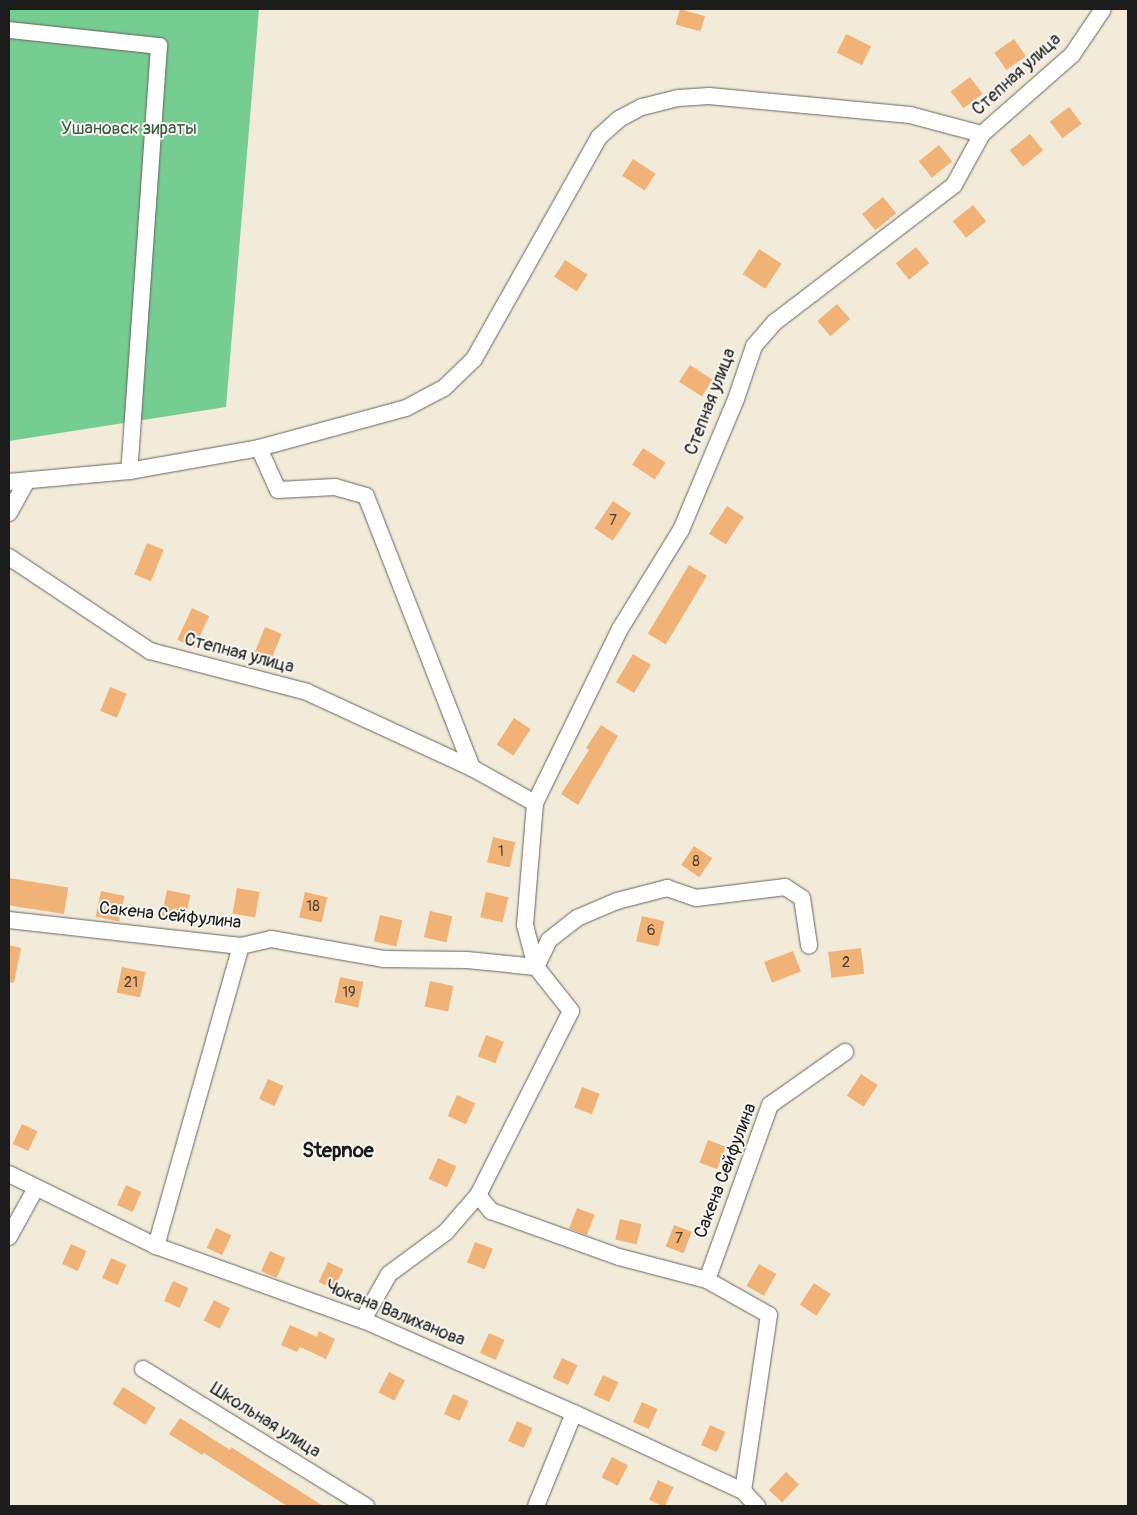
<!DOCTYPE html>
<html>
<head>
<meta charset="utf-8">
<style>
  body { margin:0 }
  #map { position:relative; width:1137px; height:1515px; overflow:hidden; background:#f3ebda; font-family:Pangolin,sans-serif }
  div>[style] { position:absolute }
  .green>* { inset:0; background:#76cd92 }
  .building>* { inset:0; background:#f1b277; transform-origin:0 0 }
  .roads { filter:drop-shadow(0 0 1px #67645e) drop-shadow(0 0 1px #67645e) }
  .minor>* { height:16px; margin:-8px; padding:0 8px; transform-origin:8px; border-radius:8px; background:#fff }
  span { translate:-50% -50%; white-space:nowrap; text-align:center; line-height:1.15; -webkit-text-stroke:4px #f6f6f2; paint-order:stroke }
  .number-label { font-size:15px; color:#514233 }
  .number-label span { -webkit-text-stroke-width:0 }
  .street-label { font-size:18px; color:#1c1c1c }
  .park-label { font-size:18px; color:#3c5a45 }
  .quarter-label { font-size:20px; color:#1c1c1c; font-weight:700 }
  .frame { position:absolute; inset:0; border:10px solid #1c1c1c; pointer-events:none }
</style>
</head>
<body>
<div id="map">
  <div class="green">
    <i style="clip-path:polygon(9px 9px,259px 9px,226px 407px,9px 441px)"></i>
  </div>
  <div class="building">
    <i style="left:680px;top:9px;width:26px;height:16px;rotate:16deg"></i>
    <i style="left:846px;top:34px;width:28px;height:21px;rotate:26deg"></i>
    <i style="left:1014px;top:39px;width:21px;height:24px;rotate:55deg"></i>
    <i style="left:970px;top:77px;width:21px;height:24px;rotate:53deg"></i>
    <i style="left:1069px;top:107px;width:21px;height:24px;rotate:53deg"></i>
    <i style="left:1030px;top:134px;width:21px;height:26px;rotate:51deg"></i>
    <i style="left:939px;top:145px;width:21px;height:26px;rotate:51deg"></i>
    <i style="left:633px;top:159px;width:27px;height:20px;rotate:33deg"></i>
    <i style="left:883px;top:197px;width:21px;height:27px;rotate:51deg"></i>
    <i style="left:973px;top:205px;width:21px;height:26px;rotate:51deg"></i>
    <i style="left:916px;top:247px;width:21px;height:26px;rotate:51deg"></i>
    <i style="left:759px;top:249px;width:27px;height:30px;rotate:33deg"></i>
    <i style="left:565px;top:260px;width:27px;height:20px;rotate:33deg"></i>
    <i style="left:837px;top:304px;width:20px;height:26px;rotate:49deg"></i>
    <i style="left:690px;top:365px;width:27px;height:20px;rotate:33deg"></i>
    <i style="left:643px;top:448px;width:27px;height:20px;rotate:33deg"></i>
    <i style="left:613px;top:501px;width:22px;height:33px;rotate:34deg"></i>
    <i style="left:727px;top:506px;width:20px;height:33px;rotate:33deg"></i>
    <i style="left:147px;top:543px;width:18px;height:34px;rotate:22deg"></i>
    <i style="left:689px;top:565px;width:21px;height:80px;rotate:31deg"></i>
    <i style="left:192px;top:608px;width:19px;height:35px;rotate:25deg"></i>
    <i style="left:265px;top:627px;width:18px;height:34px;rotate:22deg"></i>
    <i style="left:633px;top:654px;width:21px;height:33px;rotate:31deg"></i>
    <i style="left:110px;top:687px;width:18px;height:26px;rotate:22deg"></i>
    <i style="left:514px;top:718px;width:20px;height:32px;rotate:33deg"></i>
    <i style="clip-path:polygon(601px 725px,618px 736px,578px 805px,561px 794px,589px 750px,586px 748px)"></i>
    <i style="left:493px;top:837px;width:23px;height:26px;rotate:13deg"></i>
    <i style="left:694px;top:846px;width:22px;height:23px;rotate:34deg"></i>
    <i style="left:9px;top:878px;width:60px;height:27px;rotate:9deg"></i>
    <i style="left:237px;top:888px;width:23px;height:26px;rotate:10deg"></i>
    <i style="left:167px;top:890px;width:24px;height:26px;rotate:12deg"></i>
    <i style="left:101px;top:891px;width:24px;height:26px;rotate:12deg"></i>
    <i style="left:305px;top:892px;width:23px;height:26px;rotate:13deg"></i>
    <i style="left:486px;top:892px;width:23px;height:26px;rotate:13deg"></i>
    <i style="left:430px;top:911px;width:23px;height:27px;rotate:13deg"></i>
    <i style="left:380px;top:915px;width:23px;height:27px;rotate:13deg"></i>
    <i style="left:642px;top:916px;width:23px;height:26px;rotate:13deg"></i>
    <i style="clip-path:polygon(9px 945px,21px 948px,14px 983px,9px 982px)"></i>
    <i style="left:861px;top:948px;width:26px;height:33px;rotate:83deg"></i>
    <i style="left:793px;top:951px;width:22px;height:31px;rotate:69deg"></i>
    <i style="left:122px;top:967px;width:24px;height:26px;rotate:12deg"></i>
    <i style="left:340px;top:977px;width:24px;height:26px;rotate:12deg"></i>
    <i style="left:430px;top:981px;width:24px;height:26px;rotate:12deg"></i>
    <i style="left:486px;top:1035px;width:19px;height:23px;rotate:21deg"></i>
    <i style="left:861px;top:1074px;width:20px;height:26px;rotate:33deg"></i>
    <i style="left:268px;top:1079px;width:17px;height:22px;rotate:24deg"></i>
    <i style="left:582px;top:1087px;width:19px;height:22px;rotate:21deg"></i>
    <i style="left:457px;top:1095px;width:20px;height:23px;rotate:24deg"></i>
    <i style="left:22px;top:1124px;width:17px;height:22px;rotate:25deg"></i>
    <i style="left:708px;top:1140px;width:19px;height:24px;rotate:21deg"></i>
    <i style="left:438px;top:1158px;width:20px;height:23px;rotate:24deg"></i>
    <i style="left:126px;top:1185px;width:17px;height:22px;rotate:24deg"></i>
    <i style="left:577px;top:1208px;width:19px;height:22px;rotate:21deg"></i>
    <i style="left:620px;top:1219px;width:22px;height:21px;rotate:13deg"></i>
    <i style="left:674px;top:1225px;width:19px;height:23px;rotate:21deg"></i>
    <i style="left:216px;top:1228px;width:17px;height:22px;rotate:25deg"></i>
    <i style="left:475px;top:1242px;width:19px;height:22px;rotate:21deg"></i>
    <i style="left:71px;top:1244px;width:17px;height:22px;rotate:24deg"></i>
    <i style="left:270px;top:1251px;width:17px;height:22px;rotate:24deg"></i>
    <i style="left:111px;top:1258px;width:17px;height:22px;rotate:24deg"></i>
    <i style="left:328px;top:1262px;width:17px;height:22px;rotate:25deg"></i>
    <i style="left:759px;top:1264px;width:20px;height:25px;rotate:30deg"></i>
    <i style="left:173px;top:1281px;width:17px;height:22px;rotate:24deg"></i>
    <i style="left:814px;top:1283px;width:20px;height:26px;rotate:33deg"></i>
    <i style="left:214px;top:1300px;width:18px;height:23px;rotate:27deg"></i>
    <i style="clip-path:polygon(290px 1325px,317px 1337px,319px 1331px,335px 1339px,326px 1359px,300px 1347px,297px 1352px,281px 1345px)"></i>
    <i style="left:489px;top:1333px;width:17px;height:22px;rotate:24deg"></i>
    <i style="left:562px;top:1358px;width:17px;height:22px;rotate:25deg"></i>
    <i style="left:389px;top:1372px;width:18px;height:23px;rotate:27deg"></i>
    <i style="left:603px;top:1375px;width:17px;height:22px;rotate:25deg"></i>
    <i style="left:123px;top:1387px;width:39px;height:20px;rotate:32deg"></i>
    <i style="left:453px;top:1394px;width:17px;height:22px;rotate:24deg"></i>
    <i style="left:642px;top:1402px;width:17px;height:22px;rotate:24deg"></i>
    <i style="clip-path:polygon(180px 1418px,230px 1450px,231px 1447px,323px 1506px,287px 1506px,204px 1453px,202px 1455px,169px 1434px)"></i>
    <i style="left:517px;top:1421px;width:17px;height:22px;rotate:24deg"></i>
    <i style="left:710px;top:1425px;width:17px;height:22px;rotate:24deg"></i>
    <i style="left:612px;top:1457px;width:18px;height:23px;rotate:27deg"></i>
    <i style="left:786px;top:1472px;width:18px;height:25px;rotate:43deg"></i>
    <i style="left:658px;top:1480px;width:17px;height:22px;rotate:24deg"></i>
  </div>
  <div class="roads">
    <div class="minor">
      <i style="left:9px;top:30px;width:151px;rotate:6.1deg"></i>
      <i style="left:159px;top:46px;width:426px;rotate:94deg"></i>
      <i style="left:259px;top:448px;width:46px;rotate:65.7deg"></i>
      <i style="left:278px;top:490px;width:57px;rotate:-3deg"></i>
      <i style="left:335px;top:487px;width:32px;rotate:16deg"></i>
      <i style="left:366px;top:496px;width:292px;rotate:68.7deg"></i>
      <i style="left:472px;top:768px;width:72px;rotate:29.1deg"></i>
      <i style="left:9px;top:482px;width:121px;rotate:-5.2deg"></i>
      <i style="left:129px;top:471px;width:132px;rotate:-10deg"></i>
      <i style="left:259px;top:448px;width:152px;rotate:-15.2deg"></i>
      <i style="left:406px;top:408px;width:43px;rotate:-27.8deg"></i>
      <i style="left:444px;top:388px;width:42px;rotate:-44deg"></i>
      <i style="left:474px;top:359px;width:255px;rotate:-60.6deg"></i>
      <i style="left:599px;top:137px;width:27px;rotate:-42deg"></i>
      <i style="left:619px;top:119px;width:26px;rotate:-28deg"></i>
      <i style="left:642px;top:107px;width:38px;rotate:-14deg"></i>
      <i style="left:679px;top:98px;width:30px;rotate:-4deg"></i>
      <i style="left:709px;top:96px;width:202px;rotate:5.4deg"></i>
      <i style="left:910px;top:115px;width:74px;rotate:14.8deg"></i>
      <i style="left:9px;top:513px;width:37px;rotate:-61deg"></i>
      <i style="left:9px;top:557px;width:169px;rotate:33.7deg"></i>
      <i style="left:150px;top:651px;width:162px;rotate:14.6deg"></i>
      <i style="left:307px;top:692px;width:182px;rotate:24.7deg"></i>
      <i style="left:9px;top:920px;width:233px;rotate:6.4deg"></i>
      <i style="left:241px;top:946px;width:31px;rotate:-13deg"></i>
      <i style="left:271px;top:939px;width:114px;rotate:10.1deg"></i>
      <i style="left:383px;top:959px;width:84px;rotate:0.7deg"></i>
      <i style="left:467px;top:960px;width:69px;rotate:5.8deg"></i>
      <i style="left:536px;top:967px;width:56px;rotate:51.5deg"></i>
      <i style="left:571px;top:1011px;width:206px;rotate:116.8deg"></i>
      <i style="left:478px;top:1195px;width:49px;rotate:130.9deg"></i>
      <i style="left:446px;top:1232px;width:71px;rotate:143.6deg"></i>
      <i style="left:389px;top:1274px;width:53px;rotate:119.5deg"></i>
      <i style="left:536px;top:967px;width:43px;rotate:-104.7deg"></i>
      <i style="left:525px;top:925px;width:122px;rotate:-85.3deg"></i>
      <i style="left:535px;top:803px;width:194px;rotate:-64deg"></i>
      <i style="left:620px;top:629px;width:116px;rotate:-58.4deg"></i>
      <i style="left:681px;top:530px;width:142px;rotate:-67.2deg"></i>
      <i style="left:736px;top:399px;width:56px;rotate:-71.2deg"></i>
      <i style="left:754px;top:346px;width:32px;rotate:-49deg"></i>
      <i style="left:775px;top:322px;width:225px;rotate:-37.4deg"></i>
      <i style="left:954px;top:185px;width:58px;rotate:-61.2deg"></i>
      <i style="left:982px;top:134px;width:120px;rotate:-41.3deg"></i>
      <i style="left:1072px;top:55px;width:55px;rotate:-56deg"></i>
      <i style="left:536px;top:967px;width:30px;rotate:-64deg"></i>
      <i style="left:549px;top:940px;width:36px;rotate:-38deg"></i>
      <i style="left:577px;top:918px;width:43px;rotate:-23deg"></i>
      <i style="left:617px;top:901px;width:52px;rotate:-14.6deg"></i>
      <i style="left:667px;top:888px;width:31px;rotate:19deg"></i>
      <i style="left:696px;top:898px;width:90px;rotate:-7deg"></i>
      <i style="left:785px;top:887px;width:20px;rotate:33deg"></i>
      <i style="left:802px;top:898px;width:48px;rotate:81.5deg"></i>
      <i style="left:9px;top:1174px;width:164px;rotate:26.1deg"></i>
      <i style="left:156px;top:1246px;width:220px;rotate:19.7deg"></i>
      <i style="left:363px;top:1320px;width:231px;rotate:23.8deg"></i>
      <i style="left:574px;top:1413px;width:186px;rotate:24.8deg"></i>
      <i style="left:743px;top:1491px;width:21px;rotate:47deg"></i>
      <i style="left:478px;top:1195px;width:21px;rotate:51deg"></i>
      <i style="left:491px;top:1211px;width:136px;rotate:19.8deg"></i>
      <i style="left:619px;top:1257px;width:91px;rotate:14.6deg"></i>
      <i style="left:707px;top:1280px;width:71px;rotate:29.4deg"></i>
      <i style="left:769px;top:1315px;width:178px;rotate:98.4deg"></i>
      <i style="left:9px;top:1237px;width:56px;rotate:-61.1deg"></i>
      <i style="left:156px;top:1246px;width:312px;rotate:-74.2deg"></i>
      <i style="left:707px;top:1280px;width:186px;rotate:-70.2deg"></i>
      <i style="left:770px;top:1105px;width:92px;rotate:-35.2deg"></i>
      <i style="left:143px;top:1369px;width:262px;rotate:31.6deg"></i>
      <i style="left:536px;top:1506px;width:100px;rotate:-67.8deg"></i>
    </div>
  </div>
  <div class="number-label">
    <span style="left:613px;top:521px">7</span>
    <span style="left:501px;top:852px">1</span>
    <span style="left:696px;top:862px">8</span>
    <span style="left:313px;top:907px">18</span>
    <span style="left:651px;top:931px">6</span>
    <span style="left:846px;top:963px">2</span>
    <span style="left:131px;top:983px">21</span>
    <span style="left:349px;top:993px">19</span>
    <span style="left:679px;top:1239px">7</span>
  </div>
  <div class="street-label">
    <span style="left:1017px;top:75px;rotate:-42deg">Степная улица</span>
    <span style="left:711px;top:402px;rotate:-69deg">Степная улица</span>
    <span style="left:239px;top:654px;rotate:15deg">Степная улица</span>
    <span style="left:170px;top:916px;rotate:6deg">Сакена Сейфулина</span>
    <span style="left:726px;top:1171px;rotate:-69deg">Сакена Сейфулина</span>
    <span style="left:395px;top:1314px;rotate:22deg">Чокана Валиханова</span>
    <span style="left:265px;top:1421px;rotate:32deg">Школьная улица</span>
  </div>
  <div class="park-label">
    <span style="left:129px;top:129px">Ушановск зираты</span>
  </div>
  <div class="quarter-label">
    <span style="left:338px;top:1150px">Stepnoe</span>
  </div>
  <div class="frame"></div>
</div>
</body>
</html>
